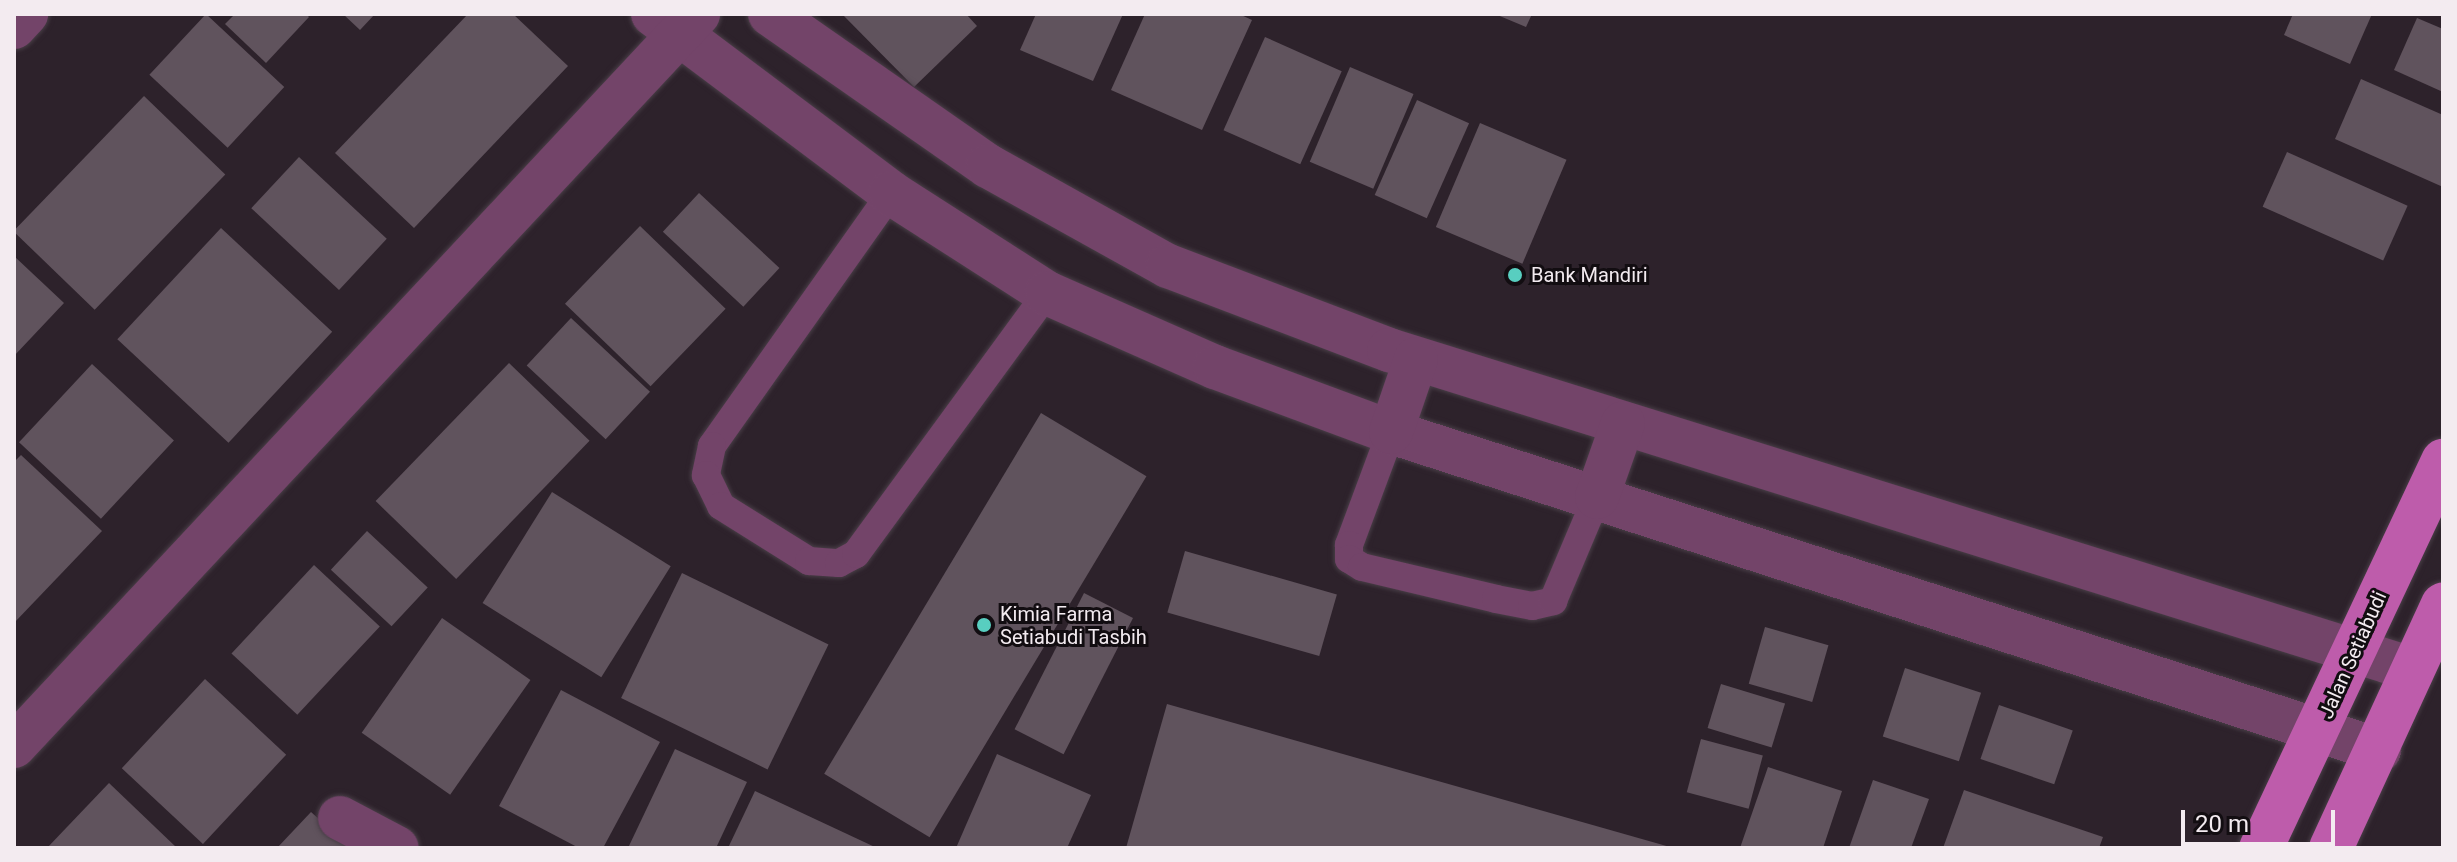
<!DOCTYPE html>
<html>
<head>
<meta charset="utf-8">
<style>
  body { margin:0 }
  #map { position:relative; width:2457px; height:862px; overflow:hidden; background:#2d222b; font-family:Roboto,sans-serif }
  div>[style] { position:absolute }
  .building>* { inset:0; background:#60535d; transform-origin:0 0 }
  .roads { filter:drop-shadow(0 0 2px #493e47) drop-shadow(0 0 2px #493e47) }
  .lane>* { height:28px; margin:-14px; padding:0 14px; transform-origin:14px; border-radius:14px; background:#734469 }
  .street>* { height:44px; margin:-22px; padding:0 22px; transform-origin:22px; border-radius:22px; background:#734469 }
  .primary>* { height:44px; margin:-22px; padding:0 22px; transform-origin:22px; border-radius:22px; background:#be5cab }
  .dots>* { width:22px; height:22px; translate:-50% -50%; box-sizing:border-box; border:4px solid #120d11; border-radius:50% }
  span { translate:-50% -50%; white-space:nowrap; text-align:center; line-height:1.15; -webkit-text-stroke:6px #120d11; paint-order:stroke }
  .poi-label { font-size:20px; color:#f3ebf0 }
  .left { translate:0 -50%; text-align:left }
  .street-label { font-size:20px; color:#f3ebf0 }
  .frame { position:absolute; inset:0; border:16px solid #f3ebf0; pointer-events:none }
  .scale { position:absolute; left:2181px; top:810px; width:154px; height:36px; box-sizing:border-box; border:4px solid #f3ebf0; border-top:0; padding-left:10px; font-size:24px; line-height:28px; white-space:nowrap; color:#f3ebf0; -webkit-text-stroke:6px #120d11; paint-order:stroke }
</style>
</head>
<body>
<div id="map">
  <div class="building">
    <i style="left:206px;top:14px;width:107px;height:83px;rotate:43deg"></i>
    <i style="clip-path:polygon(235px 14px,306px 14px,309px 17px,266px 63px,225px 24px)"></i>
    <i style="clip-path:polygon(343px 14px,375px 14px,360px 30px)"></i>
    <i style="clip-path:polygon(468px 14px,513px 14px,568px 66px,414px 228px,335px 153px)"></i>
    <i style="clip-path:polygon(842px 14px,966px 14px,977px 26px,914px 87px)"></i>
    <i style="clip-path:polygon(1036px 14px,1123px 14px,1093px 81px,1020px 50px)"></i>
    <i style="clip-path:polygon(1145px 14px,1239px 14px,1252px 20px,1202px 130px,1111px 90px)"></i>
    <i style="clip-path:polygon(1495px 14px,1532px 14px,1526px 27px)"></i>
    <i style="clip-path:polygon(2293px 14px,2372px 14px,2350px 64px,2284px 35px)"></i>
    <i style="clip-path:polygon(2417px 18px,2443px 29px,2443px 92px,2394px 70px)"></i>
    <i style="left:1265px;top:37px;width:84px;height:102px;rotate:24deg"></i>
    <i style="left:1350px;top:67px;width:69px;height:103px;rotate:23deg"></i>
    <i style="clip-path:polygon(2361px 79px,2443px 115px,2443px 187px,2335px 139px)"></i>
    <i style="left:144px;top:96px;width:113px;height:188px;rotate:44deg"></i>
    <i style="left:1417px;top:100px;width:57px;height:104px;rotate:24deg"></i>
    <i style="left:1480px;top:123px;width:94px;height:113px;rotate:23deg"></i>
    <i style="left:2287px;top:152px;width:132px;height:60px;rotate:24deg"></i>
    <i style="left:299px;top:157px;width:120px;height:70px;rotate:43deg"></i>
    <i style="left:699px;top:193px;width:110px;height:53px;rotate:43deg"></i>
    <i style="left:640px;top:226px;width:119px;height:108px;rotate:44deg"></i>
    <i style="left:221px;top:228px;width:152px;height:152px;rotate:43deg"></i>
    <i style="clip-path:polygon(14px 256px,64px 303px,14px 356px)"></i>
    <i style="left:571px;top:318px;width:108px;height:65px;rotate:43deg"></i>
    <i style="left:509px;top:363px;width:112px;height:192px;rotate:44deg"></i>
    <i style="left:92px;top:364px;width:112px;height:107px;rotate:43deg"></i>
    <i style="left:1041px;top:413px;width:123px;height:421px;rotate:31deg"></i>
    <i style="clip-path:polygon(21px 455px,102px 531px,14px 623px,14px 462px)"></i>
    <i style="left:552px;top:492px;width:140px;height:131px;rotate:32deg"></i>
    <i style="left:367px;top:531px;width:83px;height:53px;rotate:43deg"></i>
    <i style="left:1185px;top:551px;width:158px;height:64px;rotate:16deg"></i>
    <i style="left:314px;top:565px;width:90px;height:121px;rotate:43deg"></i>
    <i style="left:682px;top:573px;width:163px;height:139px;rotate:26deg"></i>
    <i style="left:1084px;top:593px;width:55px;height:153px;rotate:27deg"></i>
    <i style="left:442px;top:618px;width:108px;height:140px;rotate:35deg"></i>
    <i style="left:1765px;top:627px;width:66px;height:59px;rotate:16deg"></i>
    <i style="left:1905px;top:668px;width:80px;height:72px;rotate:18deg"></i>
    <i style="left:205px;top:679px;width:111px;height:122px;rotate:43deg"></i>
    <i style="left:1721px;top:684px;width:67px;height:46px;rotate:17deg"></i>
    <i style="clip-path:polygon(561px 690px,660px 742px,603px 848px,579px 848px,499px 806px)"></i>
    <i style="clip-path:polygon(1167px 704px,1670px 847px,1670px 848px,1126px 848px)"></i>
    <i style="left:1999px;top:705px;width:78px;height:57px;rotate:19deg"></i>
    <i style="left:1701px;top:739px;width:64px;height:55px;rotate:15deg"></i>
    <i style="clip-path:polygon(675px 749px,747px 782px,716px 848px,628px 848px)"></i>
    <i style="clip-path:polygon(997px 754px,1091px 795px,1067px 848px,956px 848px)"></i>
    <i style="clip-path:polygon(1768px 767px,1842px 791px,1823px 848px,1740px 848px)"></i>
    <i style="clip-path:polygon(1873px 780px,1929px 799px,1911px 848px,1849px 848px)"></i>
    <i style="clip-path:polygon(109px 783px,177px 848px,47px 848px)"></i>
    <i style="clip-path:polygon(1964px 790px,2103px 837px,2099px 848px,1943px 848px)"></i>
    <i style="clip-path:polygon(755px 791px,877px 848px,728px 848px)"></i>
    <i style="clip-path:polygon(311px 812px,348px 845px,345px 848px,277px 848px)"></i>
  </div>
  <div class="roads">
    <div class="lane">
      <i style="left:891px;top:193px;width:310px;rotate:125.3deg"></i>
      <i style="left:712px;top:446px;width:30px;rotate:102deg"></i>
      <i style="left:706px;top:475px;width:34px;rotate:64deg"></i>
      <i style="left:721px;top:506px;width:104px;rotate:32deg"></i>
      <i style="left:809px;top:561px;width:30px;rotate:4deg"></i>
      <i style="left:839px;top:563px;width:19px;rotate:-28deg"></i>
      <i style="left:856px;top:554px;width:323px;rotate:-53.8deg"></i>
      <i style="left:1391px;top:432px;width:121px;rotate:110.4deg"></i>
      <i style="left:1349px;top:545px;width:14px;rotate:90deg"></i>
      <i style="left:1349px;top:559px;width:15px;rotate:32deg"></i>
      <i style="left:1362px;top:567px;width:138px;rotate:13.4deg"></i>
      <i style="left:1496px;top:599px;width:37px;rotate:11deg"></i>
      <i style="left:1532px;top:606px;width:22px;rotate:-13deg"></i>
      <i style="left:1553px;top:601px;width:113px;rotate:-67.1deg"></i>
    </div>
    <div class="street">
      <i style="left:653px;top:14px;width:298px;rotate:36.9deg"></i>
      <i style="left:891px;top:193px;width:185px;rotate:32.7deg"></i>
      <i style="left:1047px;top:293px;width:184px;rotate:23.8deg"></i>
      <i style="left:1215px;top:367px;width:188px;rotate:20.3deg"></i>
      <i style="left:1391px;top:432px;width:1038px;rotate:17.84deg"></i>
      <i style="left:770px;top:14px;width:266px;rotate:34.9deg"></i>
      <i style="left:988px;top:166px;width:206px;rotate:29.1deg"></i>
      <i style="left:1168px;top:266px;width:236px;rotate:20.8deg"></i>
      <i style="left:1389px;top:350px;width:1072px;rotate:17.32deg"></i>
      <i style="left:14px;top:27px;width:18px;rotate:-47deg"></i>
      <i style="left:1391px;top:432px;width:77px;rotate:-71.1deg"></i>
      <i style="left:1597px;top:497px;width:78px;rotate:-70.6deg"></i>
      <i style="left:14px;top:746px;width:1002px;rotate:-46.94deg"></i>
      <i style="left:340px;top:818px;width:64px;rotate:27.8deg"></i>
    </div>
    <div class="primary">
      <i style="left:2261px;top:848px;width:428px;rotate:-64.8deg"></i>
      <i style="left:2331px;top:848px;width:268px;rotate:-65.3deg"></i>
    </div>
  </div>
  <div class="dots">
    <i style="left:1515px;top:275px;background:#58cec0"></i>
    <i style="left:984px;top:625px;background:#58cec0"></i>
  </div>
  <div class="poi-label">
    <span class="left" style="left:1531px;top:275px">Bank Mandiri</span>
    <span class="left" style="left:1000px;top:626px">Kimia Farma<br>Setiabudi Tasbih</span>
  </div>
  <div class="street-label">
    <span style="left:2353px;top:655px;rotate:-66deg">Jalan Setiabudi</span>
  </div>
  <div class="frame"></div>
  <div class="scale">20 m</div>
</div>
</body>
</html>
